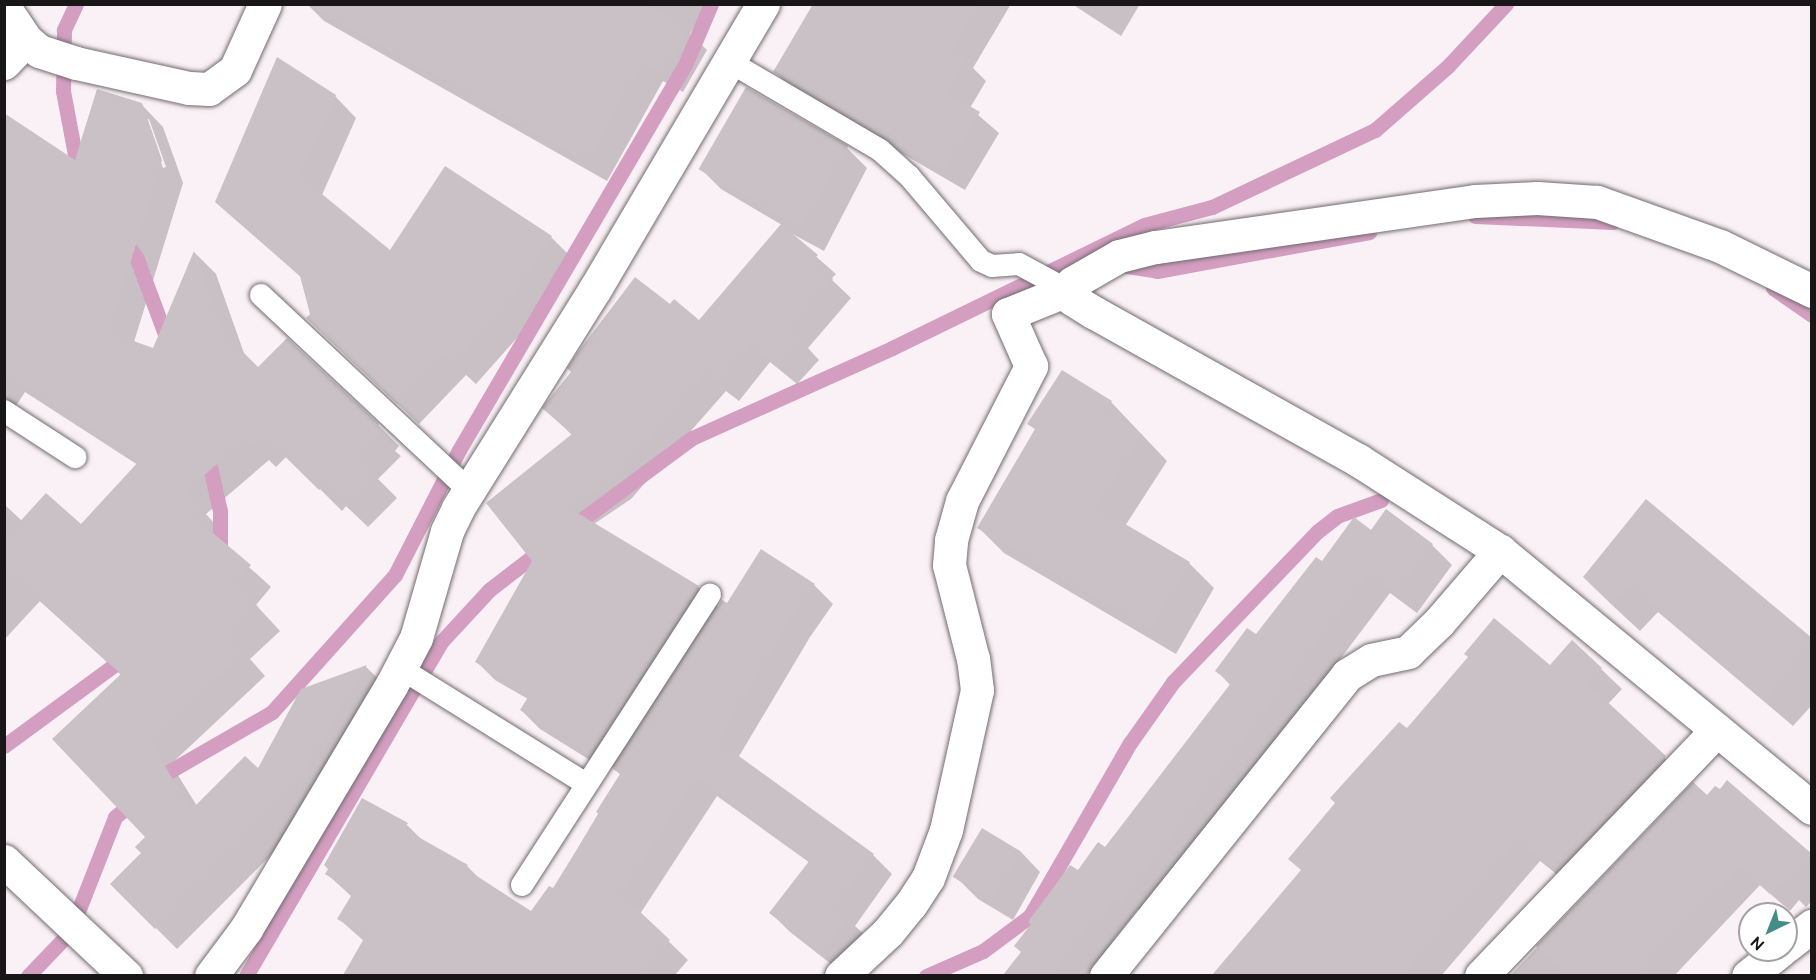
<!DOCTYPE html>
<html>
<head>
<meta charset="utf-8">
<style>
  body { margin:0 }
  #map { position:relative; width:1816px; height:980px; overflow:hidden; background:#faf1f6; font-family:Ubuntu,sans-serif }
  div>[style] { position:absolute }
  .shadow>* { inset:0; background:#0003 }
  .stream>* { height:15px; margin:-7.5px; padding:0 7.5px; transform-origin:7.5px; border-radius:7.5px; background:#d39ec0 }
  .building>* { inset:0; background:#c9c1c6; transform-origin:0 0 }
  .roads { filter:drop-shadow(0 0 2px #726b70) drop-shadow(0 0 2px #726b70) }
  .service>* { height:22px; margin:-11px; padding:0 11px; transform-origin:11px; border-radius:11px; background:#fff }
  .minor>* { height:33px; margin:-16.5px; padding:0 16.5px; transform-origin:16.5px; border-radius:16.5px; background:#fff }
  .secondary>* { height:33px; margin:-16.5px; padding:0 16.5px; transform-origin:16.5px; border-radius:16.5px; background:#fff }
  span { translate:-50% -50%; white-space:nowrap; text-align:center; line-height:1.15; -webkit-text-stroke:6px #fff; paint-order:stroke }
  .frame { position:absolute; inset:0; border:6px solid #191618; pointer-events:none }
  .north { position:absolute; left:1738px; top:902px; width:60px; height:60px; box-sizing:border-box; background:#fff; border:2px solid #a3a2a3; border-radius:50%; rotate:223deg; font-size:16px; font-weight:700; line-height:24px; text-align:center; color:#191618 }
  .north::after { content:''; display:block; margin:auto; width:21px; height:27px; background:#448c87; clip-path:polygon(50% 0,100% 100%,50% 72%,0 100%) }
</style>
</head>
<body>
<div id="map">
  <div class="shadow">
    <i style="clip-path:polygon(307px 4px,707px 4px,690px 34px,707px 50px,683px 92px,663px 81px,607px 181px,324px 21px)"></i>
    <i style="clip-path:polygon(861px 4px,1011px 4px,973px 68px,986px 81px,970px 108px,999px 133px,965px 190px,795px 91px,775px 72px)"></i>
    <i style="clip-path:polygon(1072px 4px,1140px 4px,1121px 36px)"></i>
    <i style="clip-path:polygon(335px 96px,356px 118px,322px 195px,391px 252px,551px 237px,572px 258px,531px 322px,476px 384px,466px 375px,419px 424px,329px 339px,311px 315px,303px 279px,217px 202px)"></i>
    <i style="clip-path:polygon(evenodd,141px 104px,163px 127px,183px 183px,134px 342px,154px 350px,195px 253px,216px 274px,245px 356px,258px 369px,378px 425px,399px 446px,395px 451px,401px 456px,378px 479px,397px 498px,368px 527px,346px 506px,342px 511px,287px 456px,276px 467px,269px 460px,206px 514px,224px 534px,218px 539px,271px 587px,256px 605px,280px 631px,250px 659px,265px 676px,171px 764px,197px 806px,258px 770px,302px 690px,366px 667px,388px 688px,333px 793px,177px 949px,112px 884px,143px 853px,147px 837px,121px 675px,40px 601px,4px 640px,4px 504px,22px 521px,81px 526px,138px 465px,25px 392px,4px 424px,4px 133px,76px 163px,141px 104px,146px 119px,149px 119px,166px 167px,163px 168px,146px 119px)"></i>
    <i style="clip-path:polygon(847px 148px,867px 168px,824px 251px,787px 231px,836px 274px,831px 279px,851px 298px,808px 348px,819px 360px,797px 384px,770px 362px,739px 401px,726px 391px,631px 499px,594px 524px,698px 587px,719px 608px,727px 605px,761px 551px,814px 585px,833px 604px,810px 637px,738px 758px,873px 855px,892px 874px,855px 926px,867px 937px,840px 971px,790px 932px,771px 913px,810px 863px,717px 796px,640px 914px,688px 960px,674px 976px,362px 976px,351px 965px,365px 942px,339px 919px,352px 897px,327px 874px,407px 825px,424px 842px,467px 866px,481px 880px,531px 913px,553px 890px,621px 775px,613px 767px,609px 772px,540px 729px,521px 710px,528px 699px,495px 680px,477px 662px,534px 561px,572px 435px,544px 408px,670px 306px,699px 323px,782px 225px,721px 189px,701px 169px)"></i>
    <i style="clip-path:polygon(1111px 402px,1167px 461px,1125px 526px,1189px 563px,1214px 588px,1176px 654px,1004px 553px,979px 528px,1036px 430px,1029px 423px)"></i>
    <i style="clip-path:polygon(1646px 501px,1812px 640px,1812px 705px,1793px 726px,1658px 612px,1640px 631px,1612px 605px)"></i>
    <i style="clip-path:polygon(1372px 532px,1432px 545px,1452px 565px,1417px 613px,1390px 593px,1146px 917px,1138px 909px,1086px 976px,1005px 976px,1079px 872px,1105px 849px,1231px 686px,1217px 671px,1257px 637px,1322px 563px)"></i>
    <i style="clip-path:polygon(1550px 667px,1601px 669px,1622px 689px,1608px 704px,1686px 778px,1578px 891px,1540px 861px,1441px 976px,1222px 976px,1217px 971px,1302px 871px,1408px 731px)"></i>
    <i style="clip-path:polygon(1693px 784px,1707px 797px,1720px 791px,1812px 856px,1812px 901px,1806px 907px,1799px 900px,1790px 911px,1760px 885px,1674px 976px,1510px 976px)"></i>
    <i style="clip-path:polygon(982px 831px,1021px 852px,1040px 872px,1013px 920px,978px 899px,958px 879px)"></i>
  </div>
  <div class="stream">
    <i style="left:76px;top:4px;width:29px;rotate:115deg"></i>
    <i style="left:64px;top:30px;width:61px;rotate:90.9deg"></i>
    <i style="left:63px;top:91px;width:70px;rotate:79.3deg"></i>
    <i style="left:76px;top:160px;width:18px;rotate:61deg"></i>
    <i style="left:1475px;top:216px;width:138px;rotate:2.5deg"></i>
    <i style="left:123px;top:238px;width:25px;rotate:56deg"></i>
    <i style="left:137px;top:259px;width:92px;rotate:69.6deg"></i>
    <i style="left:1121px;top:265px;width:36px;rotate:9deg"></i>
    <i style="left:1157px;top:271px;width:216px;rotate:-10.4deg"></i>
    <i style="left:1773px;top:288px;width:47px;rotate:34.7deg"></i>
    <i style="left:206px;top:449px;width:64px;rotate:77.3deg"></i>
    <i style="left:220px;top:511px;width:47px;rotate:90deg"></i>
    <i style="left:569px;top:529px;width:153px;rotate:-36.5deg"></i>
    <i style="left:692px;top:438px;width:219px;rotate:-24.2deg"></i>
    <i style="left:892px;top:348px;width:280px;rotate:-26deg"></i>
    <i style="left:1144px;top:225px;width:70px;rotate:-14.8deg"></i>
    <i style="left:1212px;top:207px;width:180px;rotate:-25.3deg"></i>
    <i style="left:1375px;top:130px;width:97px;rotate:-41.2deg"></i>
    <i style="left:1448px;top:66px;width:85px;rotate:-46.9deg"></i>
    <i style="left:4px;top:746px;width:154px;rotate:-36.3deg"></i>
    <i style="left:28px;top:976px;width:61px;rotate:-46.3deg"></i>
    <i style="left:70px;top:932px;width:123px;rotate:-68.6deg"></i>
    <i style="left:115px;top:817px;width:72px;rotate:-39.9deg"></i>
    <i style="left:170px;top:771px;width:118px;rotate:-30deg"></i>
    <i style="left:272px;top:712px;width:184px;rotate:-48.1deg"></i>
    <i style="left:395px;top:575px;width:140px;rotate:-62.9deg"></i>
    <i style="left:459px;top:450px;width:446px;rotate:-59.6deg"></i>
    <i style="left:685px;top:65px;width:66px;rotate:-66.9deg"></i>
    <i style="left:246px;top:976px;width:388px;rotate:-59.7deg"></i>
    <i style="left:442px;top:641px;width:69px;rotate:-47.3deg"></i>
    <i style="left:489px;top:590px;width:71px;rotate:-37.5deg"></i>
    <i style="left:926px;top:976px;width:62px;rotate:-23.7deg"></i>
    <i style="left:983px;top:951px;width:59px;rotate:-36.7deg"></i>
    <i style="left:1030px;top:916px;width:200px;rotate:-60deg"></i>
    <i style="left:1130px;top:743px;width:75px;rotate:-54.8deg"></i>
    <i style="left:1173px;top:682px;width:209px;rotate:-46.2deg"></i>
    <i style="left:1318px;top:531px;width:24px;rotate:-38deg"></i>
    <i style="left:1337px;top:516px;width:47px;rotate:-20deg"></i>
  </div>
  <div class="building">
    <i style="clip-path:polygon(307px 4px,646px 4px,688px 29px,663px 74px,643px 62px,587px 162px)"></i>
    <i style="clip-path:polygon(813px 4px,980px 4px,952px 51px,967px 60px,947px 93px,980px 112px,945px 171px,773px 72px)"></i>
    <i style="clip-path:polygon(277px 57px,336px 95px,300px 176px,390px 250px,445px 166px,552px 236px,510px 301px,454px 364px,444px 355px,397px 404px,306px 318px,310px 314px,300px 276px,215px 202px)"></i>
    <i style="left:746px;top:87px;width:118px;height:95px;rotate:30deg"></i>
    <i style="clip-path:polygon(97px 89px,142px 103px,162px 160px,109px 332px,153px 348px,194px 251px,224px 333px,258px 367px,287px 338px,379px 424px,375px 428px,380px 433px,357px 457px,377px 476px,345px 506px,324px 485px,319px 490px,264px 436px,253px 447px,246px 440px,185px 491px,203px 511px,195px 518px,251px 565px,235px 583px,259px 608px,229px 637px,244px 653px,151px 742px,191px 810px,245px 756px,258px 768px,301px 689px,367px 665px,307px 767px,312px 770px,155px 929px,110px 884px,141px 853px,135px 847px,145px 837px,52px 739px,121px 674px,4px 569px,4px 539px,46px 493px,81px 524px,140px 460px,4px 373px,4px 113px,75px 160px)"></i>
    <i style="clip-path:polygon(781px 224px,818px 255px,814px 259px,833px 279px,790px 329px,801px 340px,777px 367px,751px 345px,719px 383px,707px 373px,612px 481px,571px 509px,699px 586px,590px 755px,520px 710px,530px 694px,475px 662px,532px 561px,486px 503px,572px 434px,542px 408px,571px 372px,567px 368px,578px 352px,635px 277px,670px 304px,674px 299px,699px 320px)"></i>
    <i style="clip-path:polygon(1062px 370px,1112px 401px,1106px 410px,1143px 435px,1096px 507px,1190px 562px,1150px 630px,977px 528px,1035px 429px,1027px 424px)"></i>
    <i style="clip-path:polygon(1646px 499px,1812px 638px,1812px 645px,1765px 700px,1630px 586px,1612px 605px,1583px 577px)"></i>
    <i style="clip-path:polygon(1386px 509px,1433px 544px,1396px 594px,1369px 574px,1121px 904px,1115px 900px,1099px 922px,1095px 919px,1051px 975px,1003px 975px,1021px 952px,1014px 946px,1031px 924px,1028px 922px,1070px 865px,1078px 870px,1098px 842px,1105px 847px,1231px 683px,1215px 671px,1247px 628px,1256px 634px,1316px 557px,1322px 561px,1354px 517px,1371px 530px)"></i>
    <i style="clip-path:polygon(761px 549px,815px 584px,791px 618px,718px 741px,874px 854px,836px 907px,849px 917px,821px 953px,769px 913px,810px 860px,697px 778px,621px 894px,670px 940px,638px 975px,343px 975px,366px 935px,337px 919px,354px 891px,325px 874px,328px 869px,324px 865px,362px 798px,408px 823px,404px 829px,468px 865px,466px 869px,531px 911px,549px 886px,553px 888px,599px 814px,596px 812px,620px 774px,613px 769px,722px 600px,727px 603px)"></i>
    <i style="clip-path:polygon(1494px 618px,1550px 665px,1572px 640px,1602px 668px,1587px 683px,1666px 756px,1556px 871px,1518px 841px,1403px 975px,1212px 975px,1301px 870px,1288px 859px,1335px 803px,1330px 798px,1399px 722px,1407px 728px,1468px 657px,1464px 654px)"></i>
    <i style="clip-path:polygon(1727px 780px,1812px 854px,1812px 861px,1786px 889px,1780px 882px,1770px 894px,1740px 867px,1637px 975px,1569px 975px,1536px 946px,1693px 782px,1707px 795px,1715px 786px,1720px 789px)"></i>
    <i style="left:982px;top:828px;width:45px;height:57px;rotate:31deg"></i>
  </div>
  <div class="roads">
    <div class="service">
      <i style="left:730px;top:62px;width:174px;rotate:30.4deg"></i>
      <i style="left:880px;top:150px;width:39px;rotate:42deg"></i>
      <i style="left:909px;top:176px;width:111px;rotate:49.7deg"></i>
      <i style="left:981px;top:261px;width:12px;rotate:24deg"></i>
      <i style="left:992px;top:266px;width:27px;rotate:-4deg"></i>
      <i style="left:1019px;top:264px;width:55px;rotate:28.4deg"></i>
      <i style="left:261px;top:295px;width:285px;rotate:43.2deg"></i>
      <i style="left:4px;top:411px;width:85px;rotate:32.9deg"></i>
      <i style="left:400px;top:668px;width:219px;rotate:31.9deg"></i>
      <i style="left:522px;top:885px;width:346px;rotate:-57.1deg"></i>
    </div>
    <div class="minor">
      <i style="left:4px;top:7px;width:40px;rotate:56deg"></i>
      <i style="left:26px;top:40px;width:32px;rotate:134deg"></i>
      <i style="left:26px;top:40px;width:17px;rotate:40deg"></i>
      <i style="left:39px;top:51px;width:39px;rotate:18deg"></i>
      <i style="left:76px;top:63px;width:116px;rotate:12.5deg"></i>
      <i style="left:189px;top:88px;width:20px;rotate:3deg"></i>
      <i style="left:209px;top:89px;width:32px;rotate:-36deg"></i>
      <i style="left:235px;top:70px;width:72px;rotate:-65.6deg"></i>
      <i style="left:1812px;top:291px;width:102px;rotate:-153.9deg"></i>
      <i style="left:1720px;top:246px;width:131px;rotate:-160.3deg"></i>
      <i style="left:1597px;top:202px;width:60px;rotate:-176.2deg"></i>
      <i style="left:1537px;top:198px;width:62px;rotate:177.2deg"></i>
      <i style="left:1475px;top:201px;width:323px;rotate:171.8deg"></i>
      <i style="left:1155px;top:247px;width:37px;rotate:166deg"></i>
      <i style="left:1119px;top:256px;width:54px;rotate:150.1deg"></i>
      <i style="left:1072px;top:283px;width:9px;rotate:126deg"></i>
      <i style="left:1067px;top:290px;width:10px;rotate:61deg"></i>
      <i style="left:1072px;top:299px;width:25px;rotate:32deg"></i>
      <i style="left:1093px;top:312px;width:304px;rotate:29.2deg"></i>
      <i style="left:1358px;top:460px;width:169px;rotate:32.7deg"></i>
      <i style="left:1500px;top:551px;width:404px;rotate:39.5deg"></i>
      <i style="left:4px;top:861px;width:168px;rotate:43.3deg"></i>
      <i style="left:211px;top:976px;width:59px;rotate:-53.3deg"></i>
      <i style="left:246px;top:929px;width:283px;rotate:-59.2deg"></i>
      <i style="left:391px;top:686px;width:54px;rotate:-62.5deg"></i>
      <i style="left:416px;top:638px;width:111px;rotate:-73.8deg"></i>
      <i style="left:447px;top:531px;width:25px;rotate:-64deg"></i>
      <i style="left:458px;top:508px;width:258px;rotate:-58deg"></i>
      <i style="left:595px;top:289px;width:331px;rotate:-59.5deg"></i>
      <i style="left:841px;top:976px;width:64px;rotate:-43.1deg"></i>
      <i style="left:888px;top:932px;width:36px;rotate:-51deg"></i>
      <i style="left:911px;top:904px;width:31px;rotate:-57deg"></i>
      <i style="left:928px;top:878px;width:51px;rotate:-69.4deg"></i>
      <i style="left:946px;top:830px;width:143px;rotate:-77.5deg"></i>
      <i style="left:977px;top:690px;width:31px;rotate:-97deg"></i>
      <i style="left:973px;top:659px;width:97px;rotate:-104.3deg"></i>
      <i style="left:949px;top:565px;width:25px;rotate:-85deg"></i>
      <i style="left:951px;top:540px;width:41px;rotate:-74.2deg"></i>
      <i style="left:962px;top:501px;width:152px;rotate:-62.9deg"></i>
      <i style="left:1031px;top:366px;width:57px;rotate:-113.9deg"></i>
      <i style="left:1008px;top:314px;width:64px;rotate:-22.1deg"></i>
      <i style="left:1106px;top:976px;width:386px;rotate:-51.3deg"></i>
      <i style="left:1347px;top:675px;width:28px;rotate:-32deg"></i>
      <i style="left:1371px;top:660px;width:38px;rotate:-12deg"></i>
      <i style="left:1408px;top:652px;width:43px;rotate:-44.1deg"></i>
      <i style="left:1439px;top:622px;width:94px;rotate:-49.3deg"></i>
      <i style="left:1481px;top:976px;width:341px;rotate:-46.2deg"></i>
    </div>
    <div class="secondary">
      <i style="left:1786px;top:946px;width:33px;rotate:-38deg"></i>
      <i style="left:1748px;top:976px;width:42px;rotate:-38.2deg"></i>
    </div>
  </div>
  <div class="frame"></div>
  <div class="north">N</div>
</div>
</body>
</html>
